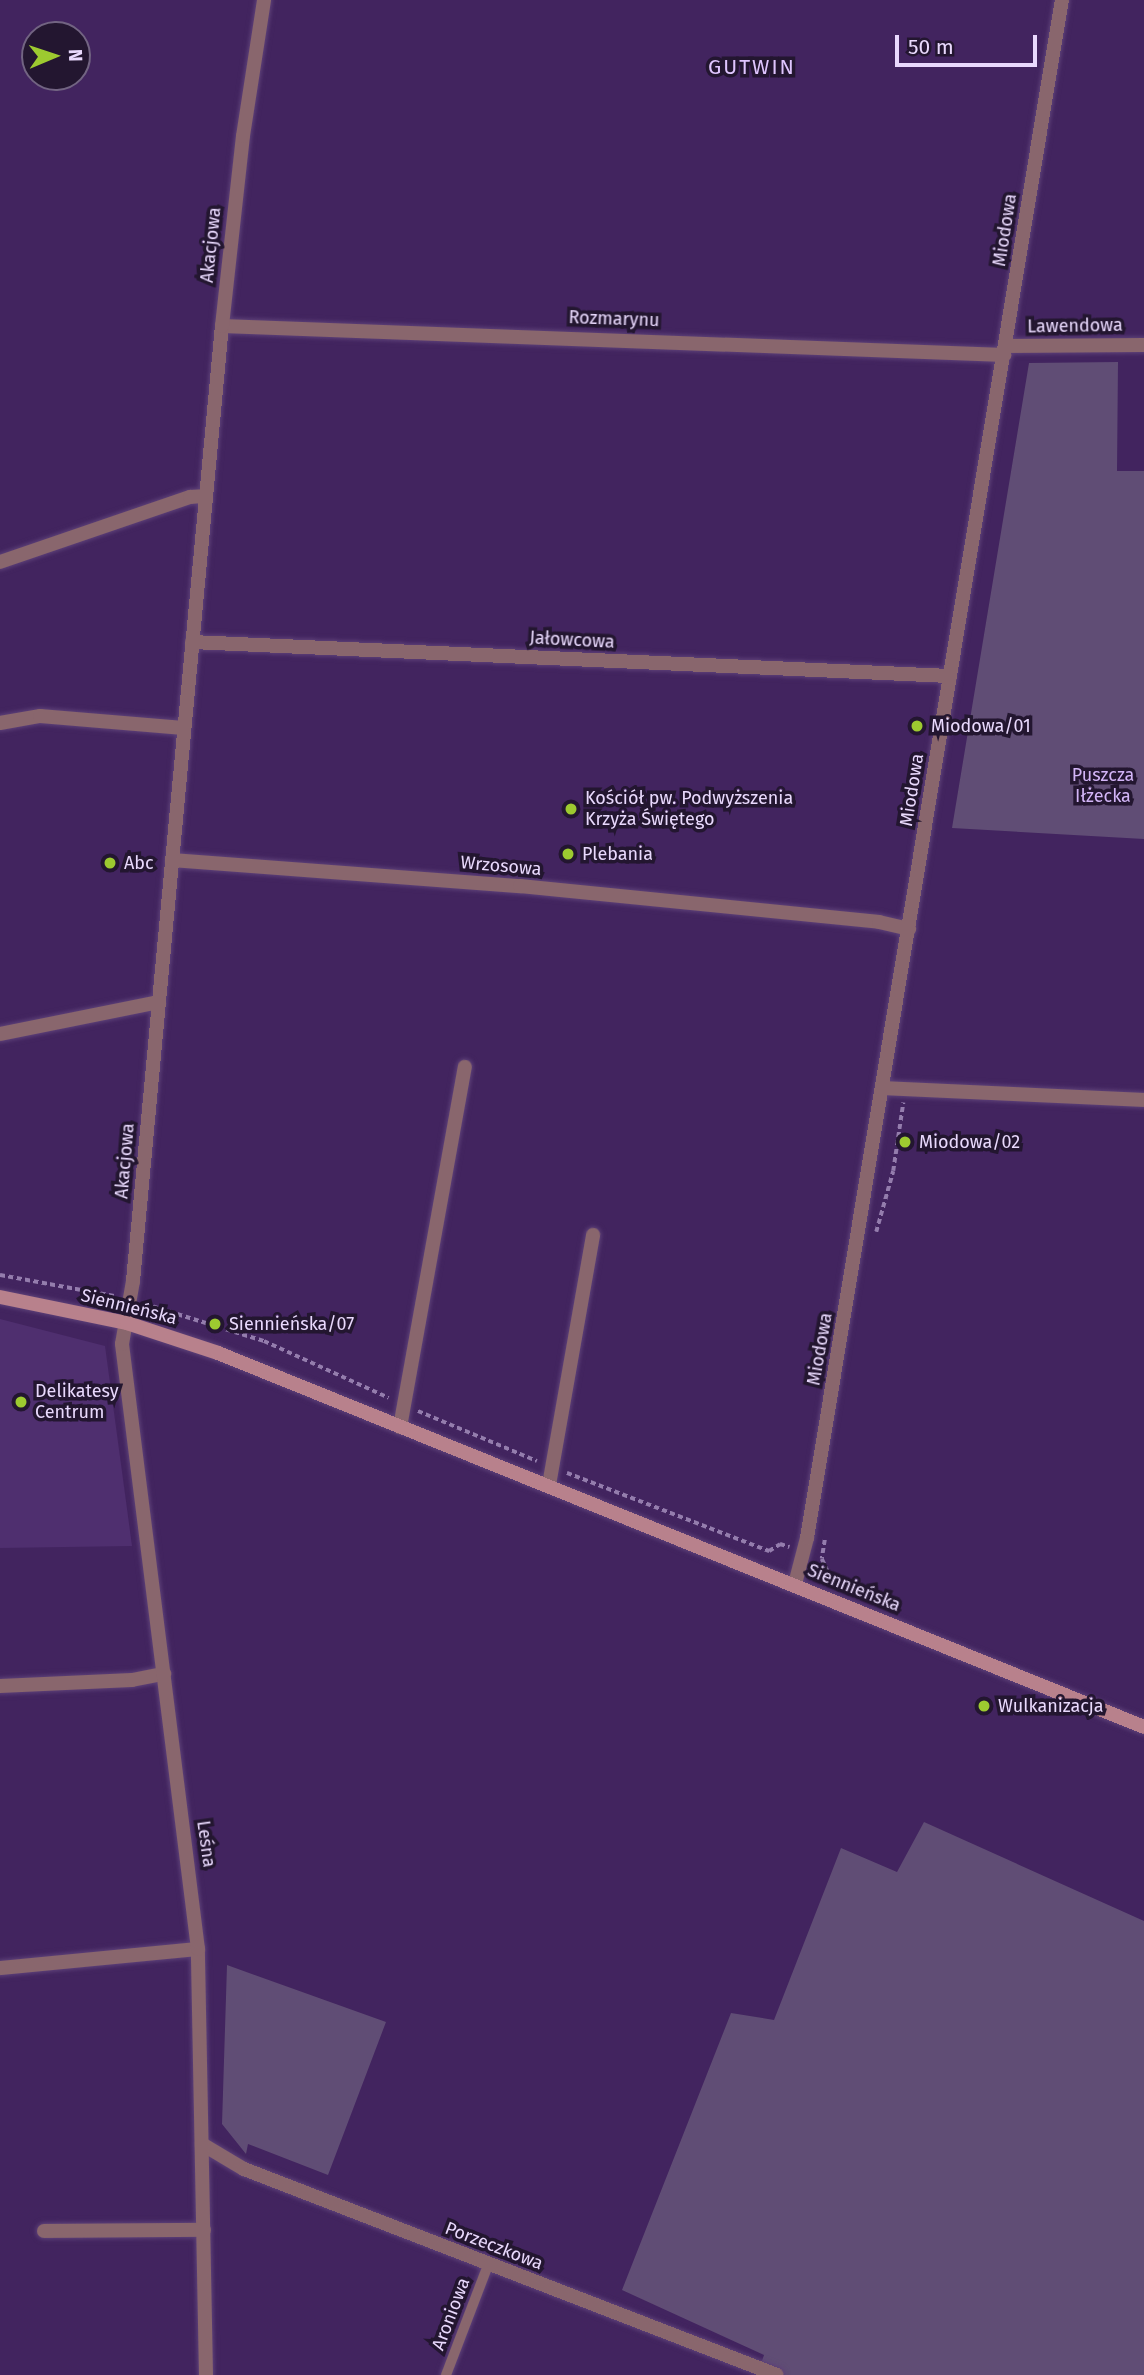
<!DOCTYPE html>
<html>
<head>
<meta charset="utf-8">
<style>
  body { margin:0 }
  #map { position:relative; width:1144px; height:2375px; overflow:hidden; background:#42245f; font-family:"Fira Sans",sans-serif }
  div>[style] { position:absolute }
  .built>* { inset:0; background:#4f2f6f }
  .green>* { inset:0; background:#604d75 }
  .path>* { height:3.5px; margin-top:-1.75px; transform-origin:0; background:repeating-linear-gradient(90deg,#947dad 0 5px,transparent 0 8.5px) }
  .roads { filter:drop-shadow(0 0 2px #5d4178) drop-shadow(0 0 2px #5d4178) }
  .lane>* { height:10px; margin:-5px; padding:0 5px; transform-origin:5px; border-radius:5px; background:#89666d }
  .street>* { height:14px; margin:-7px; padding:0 7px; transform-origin:7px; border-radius:7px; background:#89666d }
  .secondary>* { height:14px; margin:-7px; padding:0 7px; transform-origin:7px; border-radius:7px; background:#b8818c }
  .dots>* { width:19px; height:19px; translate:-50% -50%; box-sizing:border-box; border:4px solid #231630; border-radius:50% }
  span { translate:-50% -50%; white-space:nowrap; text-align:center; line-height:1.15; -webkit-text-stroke:7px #231630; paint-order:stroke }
  .street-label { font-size:18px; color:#e9d9fd }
  .poi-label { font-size:18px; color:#e9d9fd }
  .left { translate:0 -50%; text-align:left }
  .park-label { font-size:18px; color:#d3b5f7 }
  .quarter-label { font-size:21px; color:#dfc5fe; letter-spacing:2px }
  .north { position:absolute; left:21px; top:21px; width:70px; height:70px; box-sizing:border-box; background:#231630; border:2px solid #726482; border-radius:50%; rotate:88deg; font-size:19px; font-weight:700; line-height:28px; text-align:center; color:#e9d9fd }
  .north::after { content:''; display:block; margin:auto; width:24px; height:32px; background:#9dca30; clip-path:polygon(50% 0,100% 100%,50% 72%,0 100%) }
  .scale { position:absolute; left:895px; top:35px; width:142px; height:32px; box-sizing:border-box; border:4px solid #e9d9fd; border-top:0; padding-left:9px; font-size:21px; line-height:24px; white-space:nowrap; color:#e9d9fd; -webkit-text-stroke:5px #231630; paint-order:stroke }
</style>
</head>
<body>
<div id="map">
  <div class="built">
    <i style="clip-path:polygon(0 1319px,105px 1346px,132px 1546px,0 1548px)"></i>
  </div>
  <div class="green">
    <i style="clip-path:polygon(1118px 362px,1117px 471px,1144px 471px,1144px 839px,952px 828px,1029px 363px)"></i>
    <i style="clip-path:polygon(924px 1822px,1144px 1921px,1144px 2375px,757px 2375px,764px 2355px,622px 2290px,731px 2013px,774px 2020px,841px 1848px,897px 1872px)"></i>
    <i style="clip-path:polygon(227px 1965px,386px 2022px,328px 2175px,248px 2144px,246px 2154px,222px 2124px)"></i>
  </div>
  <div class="path">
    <i style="left:876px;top:1232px;width:63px;rotate:-74.4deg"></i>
    <i style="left:893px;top:1171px;width:69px;rotate:-81.6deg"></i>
    <i style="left:0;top:1275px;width:116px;rotate:10.4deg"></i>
    <i style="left:145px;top:1304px;width:125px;rotate:17.3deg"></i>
    <i style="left:264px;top:1341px;width:137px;rotate:24.5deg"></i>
    <i style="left:418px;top:1411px;width:129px;rotate:22.8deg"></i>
    <i style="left:567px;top:1473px;width:217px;rotate:21.1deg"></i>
    <i style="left:769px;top:1551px;width:13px;rotate:-32deg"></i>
    <i style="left:780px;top:1544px;width:10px;rotate:17deg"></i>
    <i style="left:825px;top:1540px;width:19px;rotate:99deg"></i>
    <i style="left:822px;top:1559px;width:19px;rotate:65deg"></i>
    <i style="left:830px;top:1576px;width:70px;rotate:25.5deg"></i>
  </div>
  <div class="roads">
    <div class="lane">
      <i style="left:446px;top:2375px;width:118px;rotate:-69.1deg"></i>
    </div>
    <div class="street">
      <i style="left:222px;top:326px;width:783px;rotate:2.12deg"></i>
      <i style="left:1006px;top:346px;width:138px;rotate:-0.4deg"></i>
      <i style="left:0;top:562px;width:201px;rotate:-18.9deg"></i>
      <i style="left:190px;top:497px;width:16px;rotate:-4deg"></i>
      <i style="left:192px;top:642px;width:759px;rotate:2.57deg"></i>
      <i style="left:0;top:723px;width:41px;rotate:-9.9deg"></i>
      <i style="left:40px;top:716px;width:144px;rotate:4.8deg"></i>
      <i style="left:172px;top:860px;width:349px;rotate:4.3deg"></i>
      <i style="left:520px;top:886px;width:361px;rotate:5.7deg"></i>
      <i style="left:879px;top:922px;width:31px;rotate:13deg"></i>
      <i style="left:0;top:1034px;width:162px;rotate:-11.4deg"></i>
      <i style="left:883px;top:1088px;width:261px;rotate:2.6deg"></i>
      <i style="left:400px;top:1427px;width:366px;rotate:-79.8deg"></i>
      <i style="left:549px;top:1485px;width:254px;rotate:-80deg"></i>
      <i style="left:795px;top:1584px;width:48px;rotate:-75.4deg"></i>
      <i style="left:807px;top:1538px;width:1559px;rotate:-80.59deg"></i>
      <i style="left:0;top:1686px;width:132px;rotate:-2.6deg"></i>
      <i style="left:132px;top:1680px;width:33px;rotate:-11deg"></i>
      <i style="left:0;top:1968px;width:199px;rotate:-5.5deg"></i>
      <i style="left:202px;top:2144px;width:49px;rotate:30.8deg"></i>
      <i style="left:244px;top:2169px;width:571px;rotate:21.13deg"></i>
      <i style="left:44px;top:2231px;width:160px;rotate:-0.4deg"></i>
      <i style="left:206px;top:2375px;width:426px;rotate:-91.1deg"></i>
      <i style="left:198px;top:1949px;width:610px;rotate:-97.16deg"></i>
      <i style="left:122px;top:1344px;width:64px;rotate:-80.1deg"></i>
      <i style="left:133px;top:1281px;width:959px;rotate:-84.68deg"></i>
      <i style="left:222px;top:326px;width:191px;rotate:-83.7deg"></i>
      <i style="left:243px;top:136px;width:138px;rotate:-81.2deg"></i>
    </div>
    <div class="secondary">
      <i style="left:0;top:1297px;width:130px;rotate:11.6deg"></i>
      <i style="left:127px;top:1323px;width:96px;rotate:18.2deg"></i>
      <i style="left:218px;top:1353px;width:999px;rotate:21.99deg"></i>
    </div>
  </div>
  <div class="dots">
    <i style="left:917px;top:726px;background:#9dca30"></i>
    <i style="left:571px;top:809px;background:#9dca30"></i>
    <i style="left:568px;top:854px;background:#9dca30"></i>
    <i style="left:110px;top:863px;background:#9dca30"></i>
    <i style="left:905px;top:1142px;background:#9dca30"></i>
    <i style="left:215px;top:1324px;background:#9dca30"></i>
    <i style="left:21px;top:1402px;background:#9dca30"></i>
    <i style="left:984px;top:1706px;background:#9dca30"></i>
  </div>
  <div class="street-label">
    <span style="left:1005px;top:230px;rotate:-81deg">Miodowa</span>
    <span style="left:211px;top:245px;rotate:-84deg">Akacjowa</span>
    <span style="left:614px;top:319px;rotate:2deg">Rozmarynu</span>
    <span style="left:1075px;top:326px;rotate:-1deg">Lawendowa</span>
    <span style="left:572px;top:640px;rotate:3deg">Jałowcowa</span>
    <span style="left:912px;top:790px;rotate:-81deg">Miodowa</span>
    <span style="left:501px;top:866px;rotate:5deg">Wrzosowa</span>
    <span style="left:125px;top:1161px;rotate:-85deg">Akacjowa</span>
    <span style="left:129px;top:1307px;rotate:14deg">Siennieńska</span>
    <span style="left:820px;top:1349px;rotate:-80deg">Miodowa</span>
    <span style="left:854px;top:1588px;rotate:22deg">Siennieńska</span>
    <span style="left:206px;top:1844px;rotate:82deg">Leśna</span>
    <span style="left:494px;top:2246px;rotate:21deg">Porzeczkowa</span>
    <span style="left:451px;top:2314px;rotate:-69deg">Aroniowa</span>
  </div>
  <div class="poi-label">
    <span class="left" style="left:931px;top:726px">Miodowa/01</span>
    <span class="left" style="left:585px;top:809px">Kościół pw. Podwyższenia<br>Krzyża Świętego</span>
    <span class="left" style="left:582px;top:854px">Plebania</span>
    <span class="left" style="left:124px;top:863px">Abc</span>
    <span class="left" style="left:919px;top:1142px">Miodowa/02</span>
    <span class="left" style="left:229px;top:1324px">Siennieńska/07</span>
    <span class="left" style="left:35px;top:1402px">Delikatesy<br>Centrum</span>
    <span class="left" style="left:998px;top:1706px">Wulkanizacja</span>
  </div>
  <div class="park-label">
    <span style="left:1103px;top:786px">Puszcza<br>Iłżecka</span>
  </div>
  <div class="quarter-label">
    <span style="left:752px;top:67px">GUTWIN</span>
  </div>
  <div class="north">N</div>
  <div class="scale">50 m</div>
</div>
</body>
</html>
